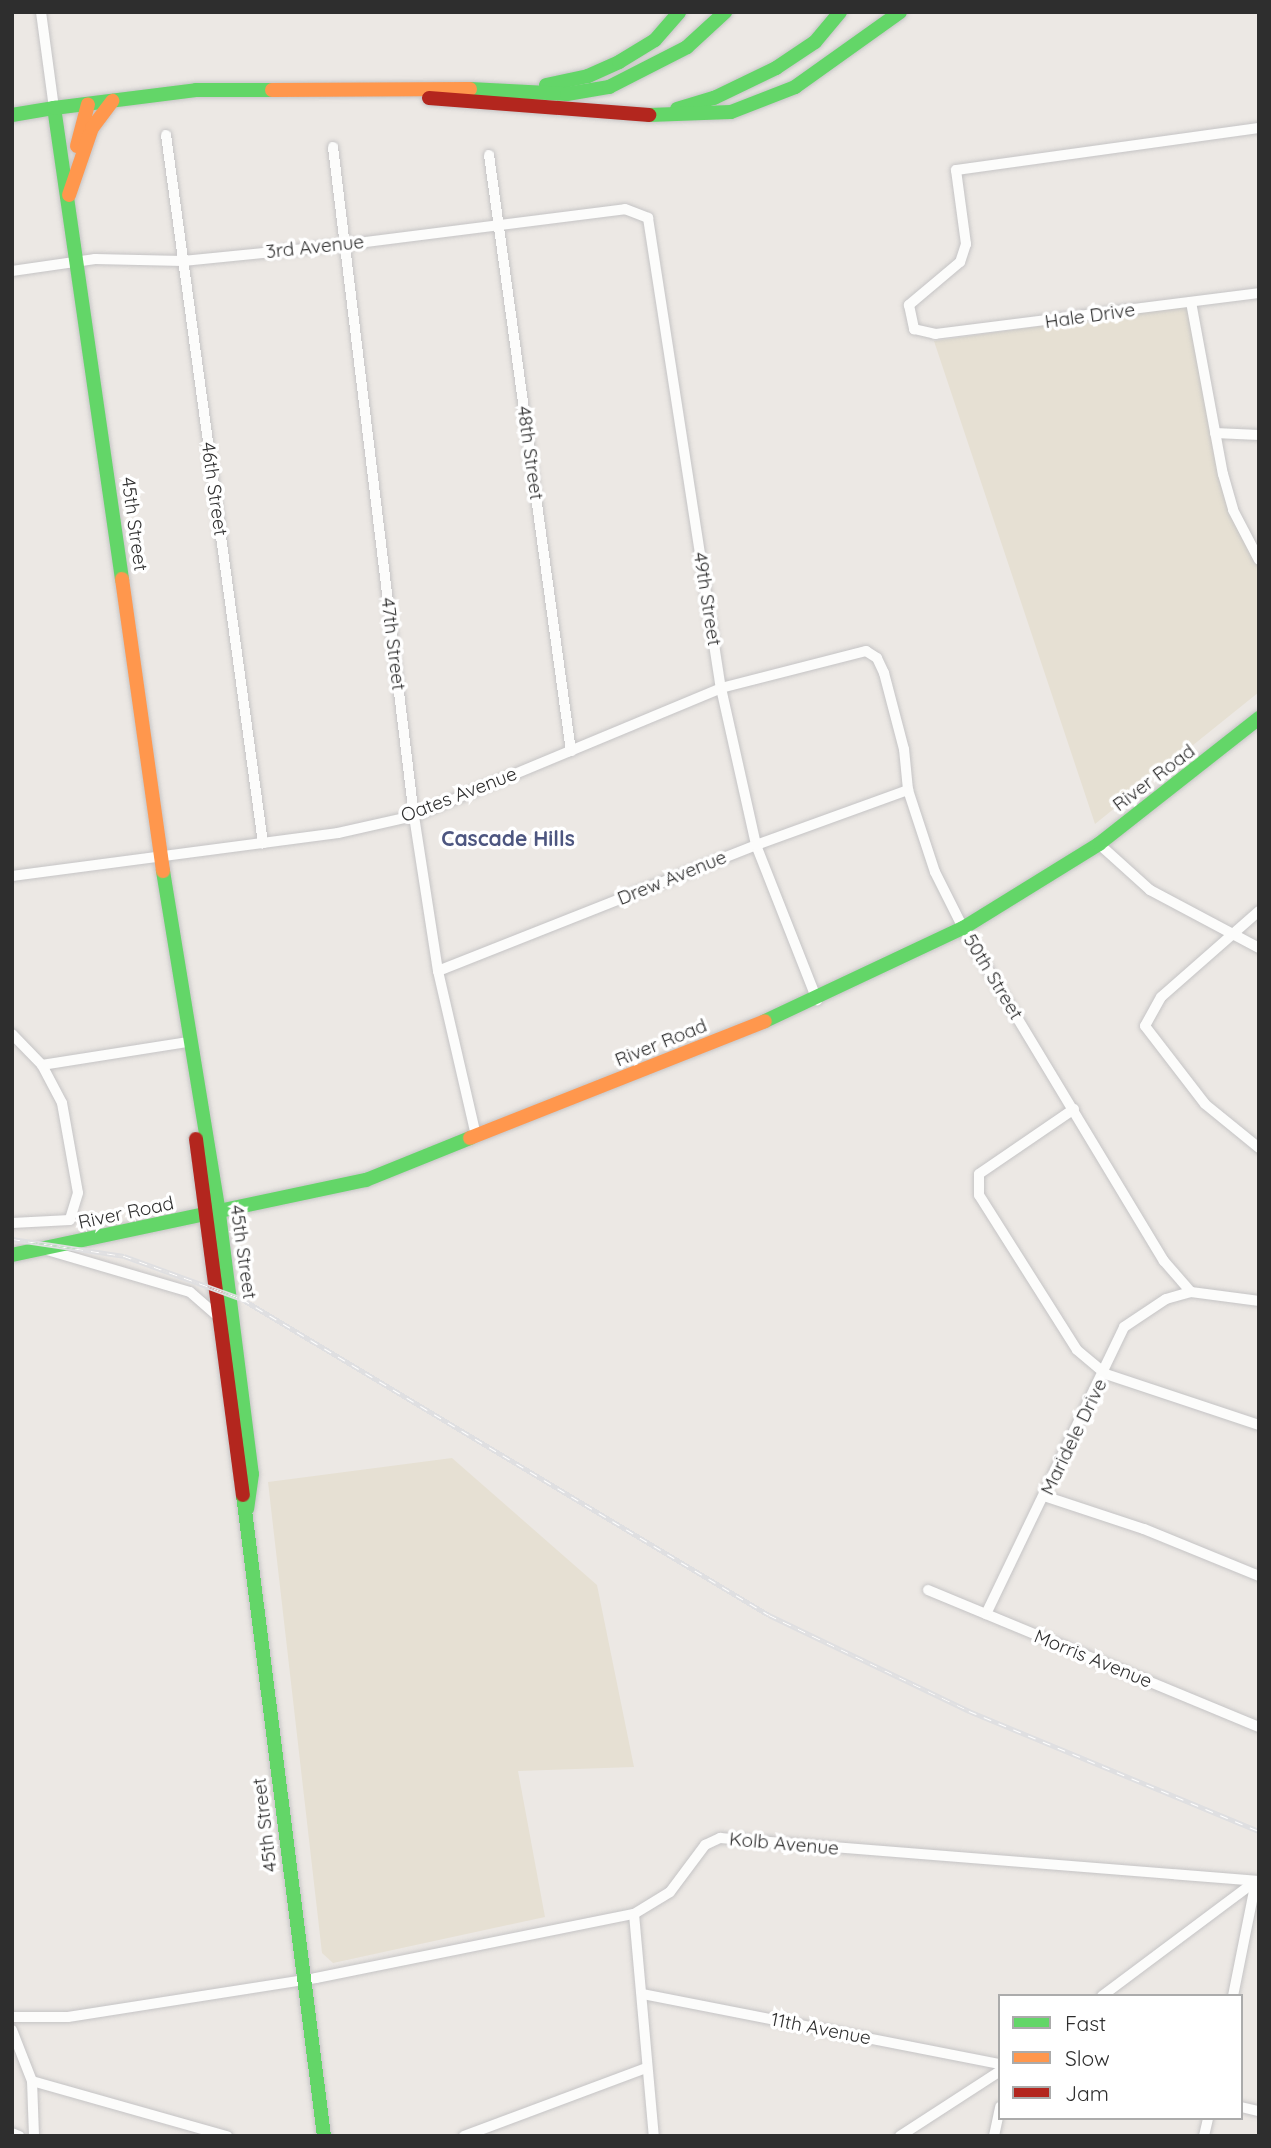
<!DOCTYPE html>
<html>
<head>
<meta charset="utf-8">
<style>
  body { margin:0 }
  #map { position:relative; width:1271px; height:2148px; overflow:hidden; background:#ece8e4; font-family:Quicksand,sans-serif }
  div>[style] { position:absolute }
  .education>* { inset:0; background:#e6e0d3 }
  .roads { filter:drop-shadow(0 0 2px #c5c4c5) drop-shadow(0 0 2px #c5c4c5) }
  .street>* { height:10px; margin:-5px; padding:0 5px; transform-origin:5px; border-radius:5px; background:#fcfcfb }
  .fast>* { height:14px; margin:-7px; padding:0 7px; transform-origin:7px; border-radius:7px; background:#63d668 }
  .slow>* { height:14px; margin:-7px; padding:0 7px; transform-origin:7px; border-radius:7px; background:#ff974d }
  .jam>* { height:14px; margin:-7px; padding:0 7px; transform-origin:7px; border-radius:7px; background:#b3261e }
  .rail>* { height:5px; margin-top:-2.5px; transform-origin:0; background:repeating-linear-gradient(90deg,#fff 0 8px,#dfdfe1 0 16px); box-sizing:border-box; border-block:2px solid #dfdfe1 }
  span { translate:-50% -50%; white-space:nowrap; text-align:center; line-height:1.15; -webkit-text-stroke:7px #fff; paint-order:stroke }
  .street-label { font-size:19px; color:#2e2e2e }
  .neighbourhood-label { font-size:21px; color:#4d5680; font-weight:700 }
  .frame { position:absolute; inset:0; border:14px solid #2e2e2e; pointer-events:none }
  .legend { position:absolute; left:998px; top:1994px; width:245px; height:126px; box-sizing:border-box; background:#fff; border:2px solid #ababab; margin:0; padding:9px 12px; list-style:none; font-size:21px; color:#2e2e2e }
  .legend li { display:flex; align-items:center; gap:14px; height:35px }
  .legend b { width:35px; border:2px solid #ababab }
</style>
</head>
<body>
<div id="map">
  <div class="education">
    <i style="clip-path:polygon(1189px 305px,1229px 511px,1259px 569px,1259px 692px,1095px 824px,934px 341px)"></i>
    <i style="clip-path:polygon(452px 1458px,597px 1585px,634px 1767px,518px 1771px,545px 1917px,333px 1963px,322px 1953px,268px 1482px)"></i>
  </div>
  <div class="roads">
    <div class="street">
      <i style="left:41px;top:12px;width:97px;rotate:82.3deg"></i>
      <i style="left:1259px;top:128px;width:306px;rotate:172.1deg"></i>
      <i style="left:956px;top:170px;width:75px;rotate:82.3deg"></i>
      <i style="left:966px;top:244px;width:19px;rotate:108deg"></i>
      <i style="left:960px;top:262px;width:67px;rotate:139.9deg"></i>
      <i style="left:909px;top:305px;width:25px;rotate:78deg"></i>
      <i style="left:914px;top:329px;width:22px;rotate:13deg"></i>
      <i style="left:935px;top:334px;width:327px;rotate:-7.2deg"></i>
      <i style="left:166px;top:135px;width:715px;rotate:82.2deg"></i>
      <i style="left:333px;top:147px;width:674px;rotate:83.1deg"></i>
      <i style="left:414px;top:816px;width:157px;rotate:81.2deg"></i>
      <i style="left:438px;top:971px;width:169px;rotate:77deg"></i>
      <i style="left:489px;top:155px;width:602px;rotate:82.17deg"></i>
      <i style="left:12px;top:271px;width:84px;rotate:-8.2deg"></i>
      <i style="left:95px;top:259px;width:88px;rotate:1.3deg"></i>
      <i style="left:183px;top:261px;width:160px;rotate:-5.7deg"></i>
      <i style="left:342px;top:245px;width:285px;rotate:-7.2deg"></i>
      <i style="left:625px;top:209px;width:25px;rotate:21deg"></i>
      <i style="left:648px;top:218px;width:476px;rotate:81.2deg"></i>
      <i style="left:721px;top:688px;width:161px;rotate:77.4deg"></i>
      <i style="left:756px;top:845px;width:167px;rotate:68.5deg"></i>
      <i style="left:1191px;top:302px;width:175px;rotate:79.5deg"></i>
      <i style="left:1223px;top:474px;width:37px;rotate:74deg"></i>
      <i style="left:1233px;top:510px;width:56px;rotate:62.5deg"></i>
      <i style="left:1215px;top:433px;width:44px;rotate:2.6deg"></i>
      <i style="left:1099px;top:844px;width:69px;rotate:42deg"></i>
      <i style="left:1150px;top:890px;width:123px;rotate:28deg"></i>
      <i style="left:12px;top:876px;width:329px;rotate:-7.5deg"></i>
      <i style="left:338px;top:833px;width:78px;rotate:-12.6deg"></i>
      <i style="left:414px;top:816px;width:333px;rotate:-22.6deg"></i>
      <i style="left:721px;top:688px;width:150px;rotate:-14.3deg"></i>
      <i style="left:866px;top:651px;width:13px;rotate:32deg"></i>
      <i style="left:877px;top:658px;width:17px;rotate:65deg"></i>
      <i style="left:884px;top:673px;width:79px;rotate:75.3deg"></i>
      <i style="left:904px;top:749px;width:41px;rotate:84.4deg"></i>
      <i style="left:908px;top:790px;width:86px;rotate:71.8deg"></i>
      <i style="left:935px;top:872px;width:63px;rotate:63.4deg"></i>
      <i style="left:963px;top:928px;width:389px;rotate:58.9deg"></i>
      <i style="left:1164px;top:1261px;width:41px;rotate:48.9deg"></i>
      <i style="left:1259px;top:911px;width:130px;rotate:138.7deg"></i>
      <i style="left:1161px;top:997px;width:33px;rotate:119deg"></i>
      <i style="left:1145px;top:1026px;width:98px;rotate:52.4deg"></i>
      <i style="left:1205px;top:1104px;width:70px;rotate:39.2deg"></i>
      <i style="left:438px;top:971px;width:342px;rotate:-21.6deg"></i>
      <i style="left:756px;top:845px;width:162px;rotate:-19.9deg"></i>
      <i style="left:12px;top:1034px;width:43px;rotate:45.9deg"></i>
      <i style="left:42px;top:1065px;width:43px;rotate:62.2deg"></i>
      <i style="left:62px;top:1103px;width:91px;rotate:79.9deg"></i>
      <i style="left:78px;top:1193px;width:28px;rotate:107deg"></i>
      <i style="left:70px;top:1220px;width:58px;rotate:177deg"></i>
      <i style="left:42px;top:1065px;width:148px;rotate:-9deg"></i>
      <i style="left:1074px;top:1109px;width:115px;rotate:145.6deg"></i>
      <i style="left:979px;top:1174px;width:21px;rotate:90deg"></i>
      <i style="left:979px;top:1195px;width:183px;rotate:57.7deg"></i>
      <i style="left:1077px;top:1350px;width:38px;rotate:40deg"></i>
      <i style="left:1106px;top:1374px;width:161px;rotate:18.4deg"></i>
      <i style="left:47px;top:1250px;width:149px;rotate:16.4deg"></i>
      <i style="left:190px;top:1292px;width:33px;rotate:41deg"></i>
      <i style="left:1044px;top:1496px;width:105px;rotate:18.3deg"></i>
      <i style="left:1144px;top:1529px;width:124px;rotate:22.2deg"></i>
      <i style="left:928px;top:1590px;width:358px;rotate:22.5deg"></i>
      <i style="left:986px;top:1614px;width:318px;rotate:-64.3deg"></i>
      <i style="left:1124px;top:1327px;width:50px;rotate:-33.7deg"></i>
      <i style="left:1166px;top:1299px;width:26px;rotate:-16deg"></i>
      <i style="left:1191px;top:1292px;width:69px;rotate:7.5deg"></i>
      <i style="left:634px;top:1914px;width:223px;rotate:84.9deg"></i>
      <i style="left:643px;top:1994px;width:364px;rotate:11.1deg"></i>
      <i style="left:1102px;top:1996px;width:192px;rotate:-36.8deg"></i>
      <i style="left:1233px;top:1996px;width:117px;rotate:-78.7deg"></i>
      <i style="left:12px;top:2017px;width:56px"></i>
      <i style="left:68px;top:2017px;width:251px;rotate:-8.9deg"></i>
      <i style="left:316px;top:1978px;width:324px;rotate:-11.4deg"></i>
      <i style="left:634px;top:1914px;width:42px;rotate:-31.4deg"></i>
      <i style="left:670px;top:1892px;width:59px;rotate:-53.3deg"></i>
      <i style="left:705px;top:1845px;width:17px;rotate:-25deg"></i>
      <i style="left:720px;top:1838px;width:541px;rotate:4.56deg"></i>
      <i style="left:12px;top:2030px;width:55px;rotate:68.6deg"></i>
      <i style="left:32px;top:2081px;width:55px;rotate:87.9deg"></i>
      <i style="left:32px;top:2081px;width:203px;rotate:15.8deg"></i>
      <i style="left:1241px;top:2107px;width:18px;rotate:13deg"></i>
      <i style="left:12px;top:2133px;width:8px;rotate:23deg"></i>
      <i style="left:464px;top:2136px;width:194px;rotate:-20.5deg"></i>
      <i style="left:900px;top:2136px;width:119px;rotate:-33deg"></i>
      <i style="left:994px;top:2136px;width:30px;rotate:-78deg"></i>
      <i style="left:1204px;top:2136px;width:18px;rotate:-77deg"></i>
    </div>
    <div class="fast">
      <i style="left:546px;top:85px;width:43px;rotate:-12.1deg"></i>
      <i style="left:588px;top:76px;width:34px;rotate:-24deg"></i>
      <i style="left:619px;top:62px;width:42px;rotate:-31.4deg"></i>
      <i style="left:655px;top:40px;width:37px;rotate:-49deg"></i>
      <i style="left:470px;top:89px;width:97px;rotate:3deg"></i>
      <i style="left:567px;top:94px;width:43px;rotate:-9.5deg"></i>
      <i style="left:609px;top:87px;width:88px;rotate:-27.1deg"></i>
      <i style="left:687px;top:47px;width:52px;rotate:-42.6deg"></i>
      <i style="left:677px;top:109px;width:39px;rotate:-17deg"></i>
      <i style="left:714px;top:98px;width:69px;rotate:-25.8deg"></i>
      <i style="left:776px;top:68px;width:47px;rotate:-33.7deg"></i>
      <i style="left:815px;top:42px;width:39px;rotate:-50deg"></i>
      <i style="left:12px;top:115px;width:43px;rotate:-9.5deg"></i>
      <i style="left:649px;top:115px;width:82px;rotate:-2.1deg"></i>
      <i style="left:731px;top:112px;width:69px;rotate:-21.3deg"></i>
      <i style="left:795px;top:87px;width:129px;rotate:-35.5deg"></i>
      <i style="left:122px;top:579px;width:476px;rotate:-98.2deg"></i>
      <i style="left:54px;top:108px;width:143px;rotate:-7.2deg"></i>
      <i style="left:196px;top:90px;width:76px"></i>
      <i style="left:163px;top:871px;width:348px;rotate:80.7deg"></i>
      <i style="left:219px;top:1214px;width:262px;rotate:82.8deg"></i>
      <i style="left:252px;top:1474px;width:35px;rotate:98deg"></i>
      <i style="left:765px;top:1021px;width:219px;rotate:-25.2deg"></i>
      <i style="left:963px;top:928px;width:160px;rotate:-31.7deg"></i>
      <i style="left:1099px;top:844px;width:204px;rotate:-38.2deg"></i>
      <i style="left:12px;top:1255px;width:362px;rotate:-12deg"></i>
      <i style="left:366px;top:1180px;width:112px;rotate:-22deg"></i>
      <i style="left:243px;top:1495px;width:646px;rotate:82.8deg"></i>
    </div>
    <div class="slow">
      <i style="left:272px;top:90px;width:198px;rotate:-0.3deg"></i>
      <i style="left:77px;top:146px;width:43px;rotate:-75.3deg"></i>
      <i style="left:69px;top:195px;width:71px;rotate:-71.1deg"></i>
      <i style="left:92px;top:128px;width:34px;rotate:-53deg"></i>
      <i style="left:122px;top:579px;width:295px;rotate:82deg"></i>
      <i style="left:470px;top:1138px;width:317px;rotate:-21.6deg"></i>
    </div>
    <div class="jam">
      <i style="left:429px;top:98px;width:221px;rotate:4.4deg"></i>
      <i style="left:196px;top:1139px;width:359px;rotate:82.5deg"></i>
    </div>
  </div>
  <div class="rail">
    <i style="left:12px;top:1239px;width:113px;rotate:8.6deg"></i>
    <i style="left:124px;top:1256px;width:126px;rotate:20deg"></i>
    <i style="left:242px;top:1299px;width:614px;rotate:30.95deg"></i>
    <i style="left:769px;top:1615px;width:222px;rotate:25.6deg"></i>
    <i style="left:969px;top:1711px;width:314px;rotate:22.5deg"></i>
  </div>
  <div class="street-label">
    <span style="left:315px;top:247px;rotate:-6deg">3rd Avenue</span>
    <span style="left:1090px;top:316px;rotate:-8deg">Hale Drive</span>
    <span style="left:530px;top:453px;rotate:82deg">48th Street</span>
    <span style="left:214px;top:489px;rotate:82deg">46th Street</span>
    <span style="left:134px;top:524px;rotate:82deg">45th Street</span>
    <span style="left:707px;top:599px;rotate:81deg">49th Street</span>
    <span style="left:393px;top:644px;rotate:83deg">47th Street</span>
    <span style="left:1154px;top:778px;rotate:-37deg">River Road</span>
    <span style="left:459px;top:795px;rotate:-21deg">Oates Avenue</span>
    <span style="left:672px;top:878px;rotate:-22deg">Drew Avenue</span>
    <span style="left:993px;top:977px;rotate:59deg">50th Street</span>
    <span style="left:661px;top:1043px;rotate:-22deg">River Road</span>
    <span style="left:126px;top:1213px;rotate:-12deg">River Road</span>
    <span style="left:243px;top:1252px;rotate:82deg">45th Street</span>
    <span style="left:1074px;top:1437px;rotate:-64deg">Maridele Drive</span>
    <span style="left:1093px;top:1659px;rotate:22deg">Morris Avenue</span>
    <span style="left:265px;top:1825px;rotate:-97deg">45th Street</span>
    <span style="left:784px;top:1844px;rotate:5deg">Kolb Avenue</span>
    <span style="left:821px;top:2029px;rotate:11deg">11th Avenue</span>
  </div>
  <div class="neighbourhood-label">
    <span style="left:508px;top:838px">Cascade Hills</span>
  </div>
  <div class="frame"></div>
  <ul class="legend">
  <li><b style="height:9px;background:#63d668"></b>Fast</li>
  <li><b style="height:9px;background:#ff974d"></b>Slow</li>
  <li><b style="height:9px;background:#b3261e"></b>Jam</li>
  </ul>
</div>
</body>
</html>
